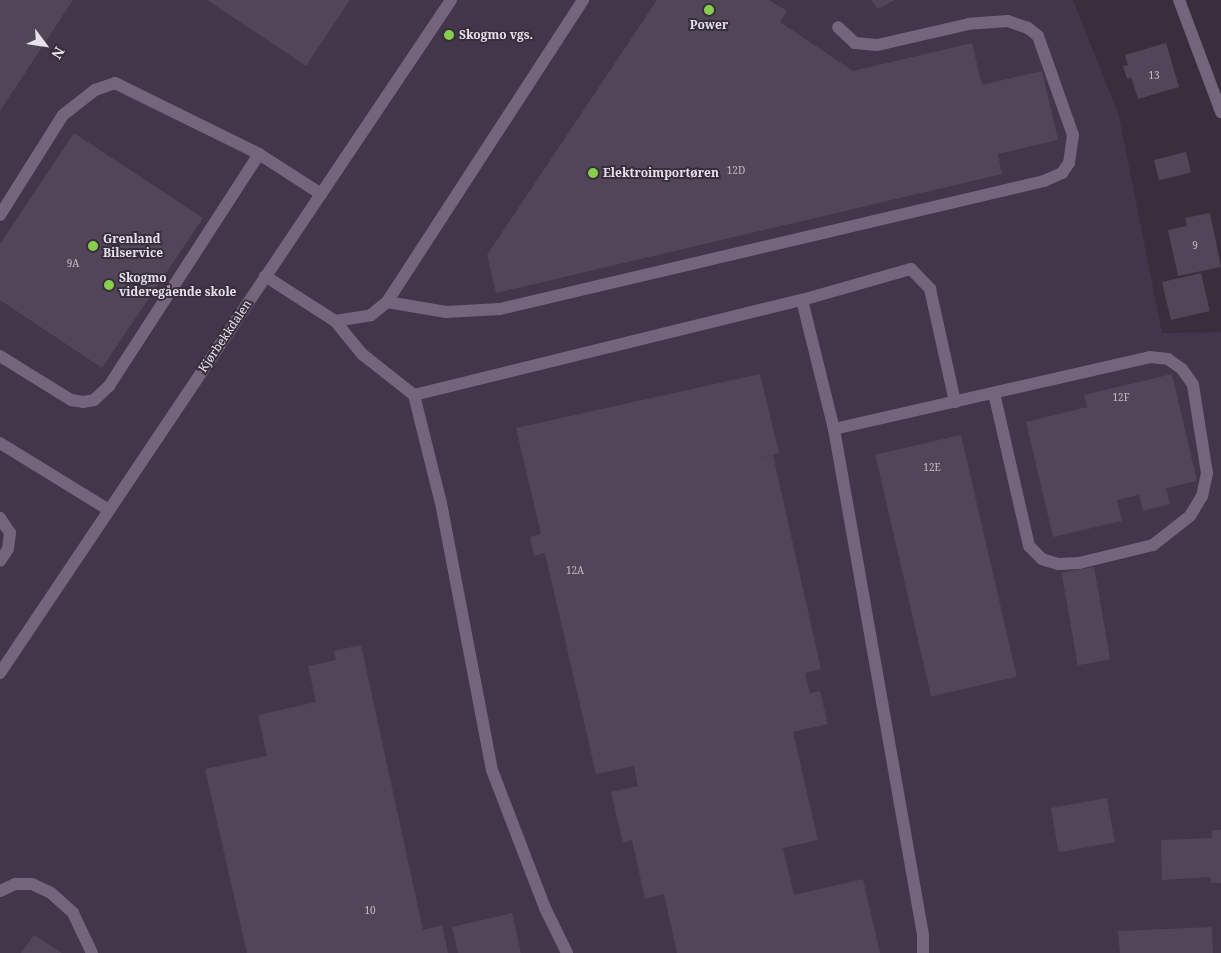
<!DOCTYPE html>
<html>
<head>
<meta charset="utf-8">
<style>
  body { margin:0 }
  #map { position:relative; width:1221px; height:953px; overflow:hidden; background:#382e3d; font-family:"Noto Serif",serif }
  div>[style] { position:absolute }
  .built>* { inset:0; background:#43354a }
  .building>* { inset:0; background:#514657; transform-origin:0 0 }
  .service>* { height:12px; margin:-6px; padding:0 6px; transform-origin:6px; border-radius:6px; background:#74657d }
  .minor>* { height:12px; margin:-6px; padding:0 6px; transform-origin:6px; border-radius:6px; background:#74657d }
  .tertiary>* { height:12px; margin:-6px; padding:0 6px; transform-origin:6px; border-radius:6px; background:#74657d }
  .dots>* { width:14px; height:14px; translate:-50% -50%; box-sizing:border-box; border:2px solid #382e3d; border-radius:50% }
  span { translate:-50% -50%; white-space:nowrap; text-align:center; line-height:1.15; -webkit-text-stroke:4px #382e3d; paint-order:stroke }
  .number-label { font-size:10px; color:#c2bac6 }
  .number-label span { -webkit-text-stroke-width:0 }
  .poi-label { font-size:12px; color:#e7e1eb; font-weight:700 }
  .left { translate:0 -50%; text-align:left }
  .street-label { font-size:12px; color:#e7e1eb }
  .north { position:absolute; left:20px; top:20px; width:50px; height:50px; -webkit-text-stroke:4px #382e3d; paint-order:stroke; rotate:121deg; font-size:14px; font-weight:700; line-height:20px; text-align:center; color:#e7e1eb }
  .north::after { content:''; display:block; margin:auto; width:18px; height:22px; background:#e7e1eb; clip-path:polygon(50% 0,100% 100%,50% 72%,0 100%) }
</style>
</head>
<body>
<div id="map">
  <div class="built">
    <i style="clip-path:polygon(0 0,1073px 0,1119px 116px,1162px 333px,1221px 332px,1221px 953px,0 953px)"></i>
  </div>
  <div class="building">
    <i style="clip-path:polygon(0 0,73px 0,0 111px)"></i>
    <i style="clip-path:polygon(207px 0,350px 0,306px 66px)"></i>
    <i style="clip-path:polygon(657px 0,769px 0,787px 11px,780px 22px,853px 71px,972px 43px,982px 85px,1042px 71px,1058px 140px,998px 154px,1002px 174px,496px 293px,487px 255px)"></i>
    <i style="clip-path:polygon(871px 0,895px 0,878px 9px)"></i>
    <i style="clip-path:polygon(1166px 43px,1179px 87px,1138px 99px,1131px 77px,1127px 79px,1123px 66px,1128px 65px,1125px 55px)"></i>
    <i style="clip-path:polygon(74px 133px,203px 218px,102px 368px,0 300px,0 244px)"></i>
    <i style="left:1186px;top:152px;width:21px;height:33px;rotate:76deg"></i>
    <i style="clip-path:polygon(1210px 213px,1221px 267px,1178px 276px,1168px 230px,1187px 226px,1185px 218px)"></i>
    <i style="left:1201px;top:273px;width:39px;height:40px;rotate:77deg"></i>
    <i style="clip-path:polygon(760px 374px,779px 453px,755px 459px,773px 455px,821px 669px,805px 673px,810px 693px,820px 691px,828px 724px,793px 732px,818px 840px,783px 848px,794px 895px,863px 879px,880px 953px,677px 953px,664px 894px,645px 899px,632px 840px,623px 843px,611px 792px,638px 786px,634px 766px,596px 774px,545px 553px,534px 556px,530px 537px,541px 534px,516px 428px)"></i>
    <i style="clip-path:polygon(1172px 374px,1197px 481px,1166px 488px,1170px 504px,1143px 511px,1139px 495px,1117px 500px,1122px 521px,1053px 537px,1026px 422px,1087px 407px,1084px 395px)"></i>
    <i style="left:961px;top:435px;width:248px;height:88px;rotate:77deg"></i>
    <i style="left:1094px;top:567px;width:94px;height:33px;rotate:80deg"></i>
    <i style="clip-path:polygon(361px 645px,423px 930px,442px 925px,448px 953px,247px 953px,205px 769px,267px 756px,258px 715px,316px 702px,308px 666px,336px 660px,334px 651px)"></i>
    <i style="left:1107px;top:798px;width:45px;height:57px;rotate:80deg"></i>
    <i style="clip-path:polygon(1212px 830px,1221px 830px,1221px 883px,1211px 883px,1211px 877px,1162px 880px,1161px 840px,1212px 838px)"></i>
    <i style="clip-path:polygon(512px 913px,521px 953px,458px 953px,452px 927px)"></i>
    <i style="clip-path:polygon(1212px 927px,1213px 953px,1120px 953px,1118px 931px)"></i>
    <i style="clip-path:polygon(34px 935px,62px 953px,21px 953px)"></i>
  </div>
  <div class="service">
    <i style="left:0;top:215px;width:118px;rotate:-57.8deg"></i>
    <i style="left:63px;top:115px;width:41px;rotate:-38deg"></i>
    <i style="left:95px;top:90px;width:21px;rotate:-19deg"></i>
    <i style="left:115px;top:83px;width:161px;rotate:26.2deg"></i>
    <i style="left:259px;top:154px;width:74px;rotate:32.8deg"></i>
    <i style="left:265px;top:276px;width:83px;rotate:32.7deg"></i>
    <i style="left:335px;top:321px;width:43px;rotate:50.7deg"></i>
    <i style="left:362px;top:354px;width:66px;rotate:38.3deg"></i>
    <i style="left:414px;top:395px;width:111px;rotate:76deg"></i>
    <i style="left:441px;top:503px;width:272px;rotate:79.2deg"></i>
    <i style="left:492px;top:770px;width:148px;rotate:69deg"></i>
    <i style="left:545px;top:908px;width:50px;rotate:63.9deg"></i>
    <i style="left:802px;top:300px;width:133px;rotate:76.1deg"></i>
    <i style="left:834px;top:429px;width:514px;rotate:80.02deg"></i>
    <i style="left:923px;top:935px;width:18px;rotate:90deg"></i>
    <i style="left:387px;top:302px;width:60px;rotate:9.6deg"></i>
    <i style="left:446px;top:312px;width:54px;rotate:-3.2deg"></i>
    <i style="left:500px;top:309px;width:559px;rotate:-13.24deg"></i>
    <i style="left:1044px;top:181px;width:20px;rotate:-24deg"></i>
    <i style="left:1062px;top:173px;width:12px;rotate:-55deg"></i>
    <i style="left:1069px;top:163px;width:28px;rotate:-82deg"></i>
    <i style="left:1073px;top:135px;width:105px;rotate:-109.5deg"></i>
    <i style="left:1038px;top:36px;width:13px;rotate:-141deg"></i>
    <i style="left:1028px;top:28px;width:21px;rotate:-161deg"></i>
    <i style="left:1008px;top:21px;width:39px;rotate:176deg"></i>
    <i style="left:969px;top:24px;width:94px;rotate:167.1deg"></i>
    <i style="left:877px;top:45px;width:22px;rotate:-175deg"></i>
    <i style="left:855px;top:43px;width:23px;rotate:-137deg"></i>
    <i style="left:335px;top:321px;width:36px;rotate:-9deg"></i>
    <i style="left:371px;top:315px;width:21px;rotate:-39deg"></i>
    <i style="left:387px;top:302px;width:360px;rotate:-57deg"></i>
    <i style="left:0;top:356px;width:84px;rotate:31.8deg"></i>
    <i style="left:71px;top:400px;width:12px;rotate:9deg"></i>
    <i style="left:83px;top:402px;width:11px;rotate:-10deg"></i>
    <i style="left:94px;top:400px;width:21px;rotate:-43deg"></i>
    <i style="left:109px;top:386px;width:276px;rotate:-57.1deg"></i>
    <i style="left:414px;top:395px;width:399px;rotate:-13.8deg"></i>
    <i style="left:802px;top:300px;width:113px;rotate:-15.9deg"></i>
    <i style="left:911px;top:269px;width:28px;rotate:46deg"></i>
    <i style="left:930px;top:289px;width:116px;rotate:77.5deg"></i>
    <i style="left:834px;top:429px;width:324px;rotate:-12.8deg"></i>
    <i style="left:1150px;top:357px;width:18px;rotate:6deg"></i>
    <i style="left:1168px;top:359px;width:17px;rotate:36deg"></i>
    <i style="left:1182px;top:369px;width:19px;rotate:55deg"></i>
    <i style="left:1193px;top:385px;width:89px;rotate:81deg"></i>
    <i style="left:1207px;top:473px;width:24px;rotate:102deg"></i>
    <i style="left:1202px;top:496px;width:23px;rotate:121deg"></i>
    <i style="left:1190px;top:516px;width:47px;rotate:141.9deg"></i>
    <i style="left:1153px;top:545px;width:76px;rotate:166.3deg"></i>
    <i style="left:1079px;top:563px;width:21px;rotate:177deg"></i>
    <i style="left:1058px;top:564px;width:17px;rotate:-163deg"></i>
    <i style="left:1042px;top:559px;width:18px;rotate:-135deg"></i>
    <i style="left:1029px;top:546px;width:157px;rotate:-102.9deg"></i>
    <i style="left:0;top:443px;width:128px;rotate:31.6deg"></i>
    <i style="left:0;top:518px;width:18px;rotate:56deg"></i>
    <i style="left:10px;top:533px;width:16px;rotate:97deg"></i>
    <i style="left:8px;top:549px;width:14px;rotate:124deg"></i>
    <i style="left:0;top:891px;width:17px;rotate:-25deg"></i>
    <i style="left:15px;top:884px;width:17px"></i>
    <i style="left:32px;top:884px;width:21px;rotate:25deg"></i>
    <i style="left:51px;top:893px;width:30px;rotate:42deg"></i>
    <i style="left:73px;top:913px;width:44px;rotate:64.6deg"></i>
  </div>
  <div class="minor">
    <i style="left:1179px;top:0;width:120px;rotate:69.4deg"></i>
  </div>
  <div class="tertiary">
    <i style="left:0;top:673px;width:810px;rotate:-56.17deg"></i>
  </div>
  <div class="dots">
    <i style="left:709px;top:10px;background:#87cf4a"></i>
    <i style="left:449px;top:35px;background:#87cf4a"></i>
    <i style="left:593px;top:173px;background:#87cf4a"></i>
    <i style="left:93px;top:246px;background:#87cf4a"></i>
    <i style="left:109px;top:285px;background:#87cf4a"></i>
  </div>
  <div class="number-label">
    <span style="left:1154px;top:76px">13</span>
    <span style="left:736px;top:171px">12D</span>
    <span style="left:1195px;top:246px">9</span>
    <span style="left:73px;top:264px">9A</span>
    <span style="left:1121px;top:398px">12F</span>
    <span style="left:932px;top:468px">12E</span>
    <span style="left:575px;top:571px">12A</span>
    <span style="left:370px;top:911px">10</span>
  </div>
  <div class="poi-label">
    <span style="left:709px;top:25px">Power</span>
    <span class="left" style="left:459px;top:35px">Skogmo vgs.</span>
    <span class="left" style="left:603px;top:173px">Elektroimportøren</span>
    <span class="left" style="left:103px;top:246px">Grenland<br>Bilservice</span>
    <span class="left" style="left:119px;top:285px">Skogmo<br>videregående skole</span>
  </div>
  <div class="street-label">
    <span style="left:225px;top:336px;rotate:-56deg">Kjørbekkdalen</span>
  </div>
  <div class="north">N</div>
</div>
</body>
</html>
